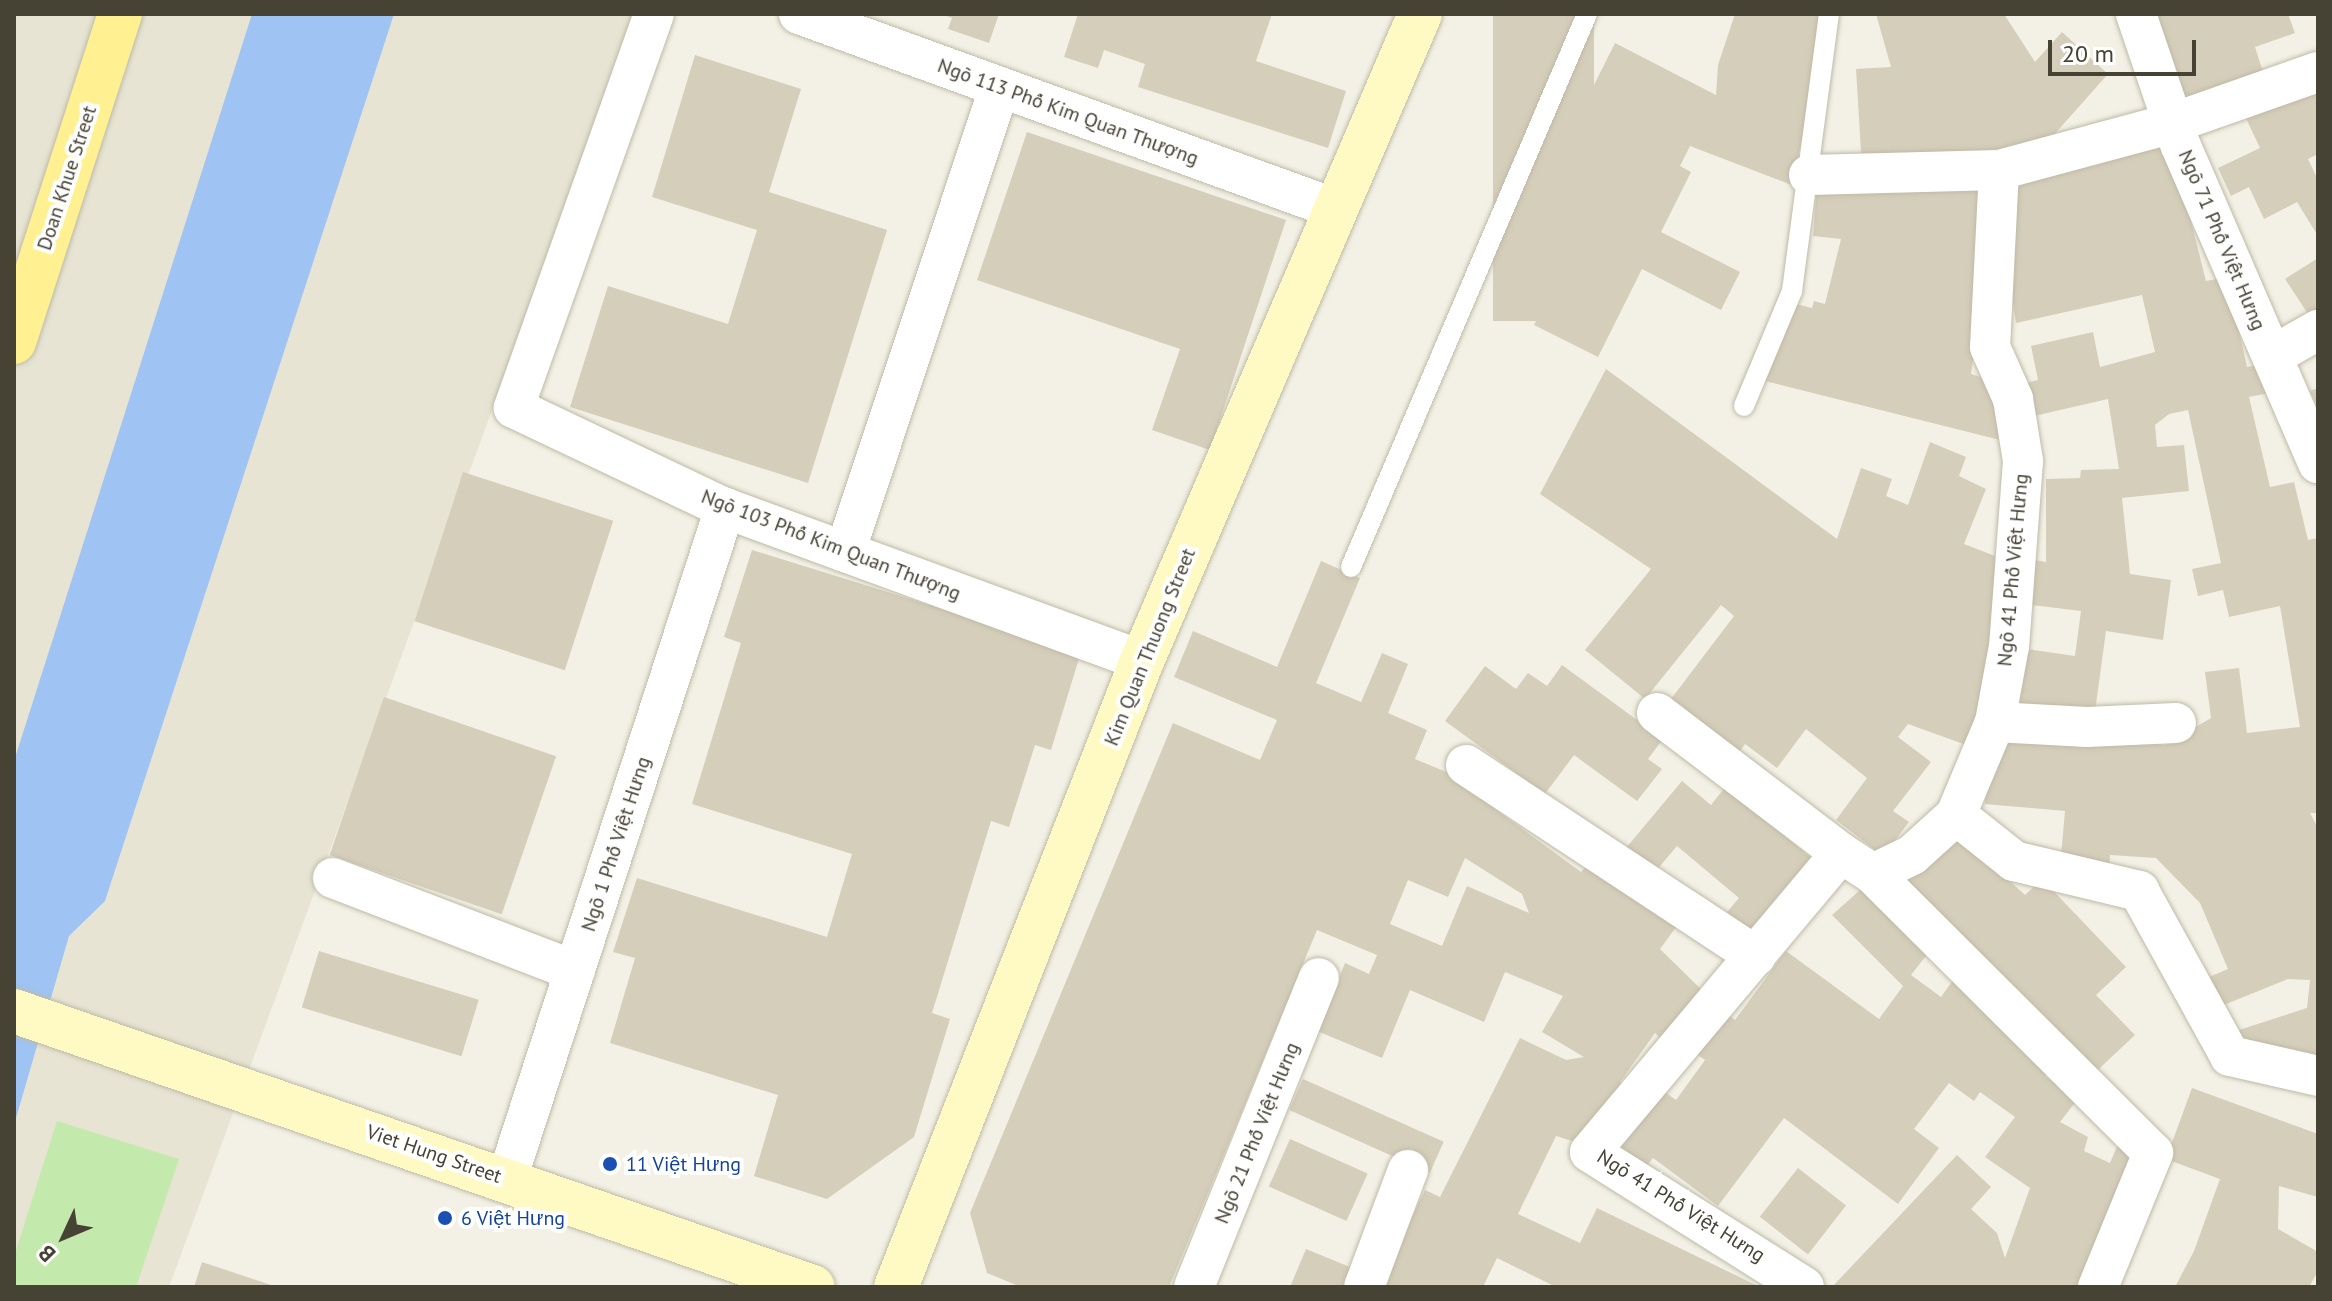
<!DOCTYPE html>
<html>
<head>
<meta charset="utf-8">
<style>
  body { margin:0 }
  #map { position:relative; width:2332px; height:1301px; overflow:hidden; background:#f3f1e5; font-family:"PT Sans",sans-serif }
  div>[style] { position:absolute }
  .residential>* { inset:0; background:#e7e4d3 }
  .green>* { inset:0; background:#c4e9ac }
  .water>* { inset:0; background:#9fc3f2 }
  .building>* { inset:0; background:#d5ceba; transform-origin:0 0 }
  .roads { filter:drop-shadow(0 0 2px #bfbaa7) drop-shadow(0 0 2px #bfbaa7) }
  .lane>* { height:20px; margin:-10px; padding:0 10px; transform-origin:10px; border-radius:10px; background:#fff }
  .street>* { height:40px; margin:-20px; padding:0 20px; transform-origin:20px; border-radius:20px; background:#fff }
  .secondary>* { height:44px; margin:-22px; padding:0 22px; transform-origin:22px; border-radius:22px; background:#fffac3 }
  .primary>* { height:44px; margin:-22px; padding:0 22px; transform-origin:22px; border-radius:22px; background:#fff192 }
  .dots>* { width:22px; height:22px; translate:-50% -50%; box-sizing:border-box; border:4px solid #fff; border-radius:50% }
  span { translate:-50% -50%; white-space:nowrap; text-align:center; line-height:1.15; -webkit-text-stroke:8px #fff; paint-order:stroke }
  .street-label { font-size:20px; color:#464234 }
  .transit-label { font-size:20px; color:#164399 }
  .left { translate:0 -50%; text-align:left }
  .frame { position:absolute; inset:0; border:16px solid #464234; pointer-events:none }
  .north { position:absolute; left:24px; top:1197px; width:80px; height:80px; -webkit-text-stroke:6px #fff; paint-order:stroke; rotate:226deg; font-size:22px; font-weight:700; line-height:32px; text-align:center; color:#464234 }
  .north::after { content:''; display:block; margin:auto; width:28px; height:36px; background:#464234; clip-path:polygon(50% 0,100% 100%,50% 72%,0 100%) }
  .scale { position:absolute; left:2048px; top:40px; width:148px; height:36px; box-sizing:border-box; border:4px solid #464234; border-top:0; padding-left:10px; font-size:24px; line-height:28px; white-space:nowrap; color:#464234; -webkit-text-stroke:6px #fff; paint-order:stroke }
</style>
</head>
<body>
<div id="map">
  <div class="residential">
    <i style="clip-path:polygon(14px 14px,638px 14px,169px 1287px,14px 1287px)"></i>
  </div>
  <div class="green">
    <i style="clip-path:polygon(57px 1121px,179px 1159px,136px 1287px,14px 1287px,14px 1257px)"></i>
  </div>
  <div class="water">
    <i style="clip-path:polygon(252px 14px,394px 14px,105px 901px,69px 936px,14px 1125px,14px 761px)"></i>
  </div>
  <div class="building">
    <i style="clip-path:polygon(942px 14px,999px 14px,989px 43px,948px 29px,952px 18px)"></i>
    <i style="clip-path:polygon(1078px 14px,1272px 14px,1256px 61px,1346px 91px,1328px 148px,1138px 87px,1145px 64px,1104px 50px,1098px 68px,1064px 57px)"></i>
    <i style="left:1493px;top:14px;width:101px;height:307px"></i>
    <i style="clip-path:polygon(1735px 14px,1829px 14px,1792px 185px,1690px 146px,1680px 166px,1691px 172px,1661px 232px,1740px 272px,1721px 310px,1642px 269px,1598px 357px,1534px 325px,1589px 215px,1541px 191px,1615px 43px,1716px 95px,1718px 65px)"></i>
    <i style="clip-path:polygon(1876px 14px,2004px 14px,2035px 62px,2062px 32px,2108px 74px,2052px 137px,1954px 162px,1862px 168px,1856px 69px,1891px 67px)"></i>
    <i style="clip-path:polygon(2148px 14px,2288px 14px,2295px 33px,2255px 47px,2263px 72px,2180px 102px)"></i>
    <i style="clip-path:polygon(695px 55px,801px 89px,769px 192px,887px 230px,808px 483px,570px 407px,608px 286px,728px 324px,757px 230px,652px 197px)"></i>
    <i style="clip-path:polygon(2318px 77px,2318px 154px,2308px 159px,2318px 180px,2318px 236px,2297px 202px,2264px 219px,2249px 187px,2231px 196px,2218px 168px,2260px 148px,2242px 110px)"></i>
    <i style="clip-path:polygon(2168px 130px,2206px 281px,2227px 277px,2247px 367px,2262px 364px,2269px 393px,2249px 397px,2270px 487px,2294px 482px,2308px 540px,2318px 538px,2318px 813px,2310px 813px,2318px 828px,2318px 1067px,2301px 1066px,2233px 1032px,2307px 1008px,2310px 980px,2288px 979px,2214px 1009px,2202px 980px,2228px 969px,2200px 903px,2156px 858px,2110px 855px,2109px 870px,2060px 867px,2065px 811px,1985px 804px,1990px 730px,2166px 745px,2211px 718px,2205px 672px,2239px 668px,2247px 733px,2300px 727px,2280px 606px,2229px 617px,2223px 590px,2198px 596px,2192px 569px,2221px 563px,2188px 410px,2169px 414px,2155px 425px,2157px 447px,2184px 445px,2189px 491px,2122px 498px,2130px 574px,2171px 580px,2163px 640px,2106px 631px,2094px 719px,2012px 708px,2020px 648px,2075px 656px,2081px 611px,2023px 604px,2030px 559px,2046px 562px,2046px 479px,2080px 478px,2081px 470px,2119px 469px,2108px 399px,2034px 416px,2026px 383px,2038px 380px,2031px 346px,2093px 332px,2100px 367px,2155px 352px,2142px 295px,2016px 323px,2006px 256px,2011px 189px)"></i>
    <i style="clip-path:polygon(1027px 132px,1286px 220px,1210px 450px,1152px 430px,1180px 349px,977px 280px)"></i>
    <i style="clip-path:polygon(1817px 184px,1998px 190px,1971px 374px,2004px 384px,2012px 443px,1765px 381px,1784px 301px,1812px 308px,1814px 301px,1825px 304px,1841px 239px,1813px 236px)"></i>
    <i style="clip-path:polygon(2318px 258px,2318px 321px,2314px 323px,2285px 279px)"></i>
    <i style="clip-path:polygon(1606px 369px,1837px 539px,1861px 468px,1892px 479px,1886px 496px,1908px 505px,1930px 442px,1966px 457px,1959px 476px,1986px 489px,1964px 544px,2021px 566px,1985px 661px,2000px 664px,1969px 746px,1908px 724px,1898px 737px,1931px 762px,1893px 811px,1909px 822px,1883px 856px,1836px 820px,1867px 778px,1806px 729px,1777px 768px,1745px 744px,1735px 758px,1690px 724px,1695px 717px,1671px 699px,1734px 616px,1721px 605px,1645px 699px,1585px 650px,1651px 569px,1540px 494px)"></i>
    <i style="clip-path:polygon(2318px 388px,2318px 407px,2310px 391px)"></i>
    <i style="left:463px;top:472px;width:158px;height:157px;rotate:18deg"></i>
    <i style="clip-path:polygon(752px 550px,1081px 652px,1051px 750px,1035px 745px,1009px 827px,991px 821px,932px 1013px,950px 1019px,914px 1137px,827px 1199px,754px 1176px,778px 1095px,610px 1043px,635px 958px,613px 952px,637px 878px,827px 937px,852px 854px,692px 804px,741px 643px,724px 637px)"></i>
    <i style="clip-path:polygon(evenodd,1321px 561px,1360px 578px,1316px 683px,1361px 702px,1382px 653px,1408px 664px,1388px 713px,1427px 730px,1415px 759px,1492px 791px,1487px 803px,1581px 872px,1594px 858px,1679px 923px,1660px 949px,1711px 999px,1669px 1046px,1655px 1033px,1620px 1082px,1630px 1091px,1585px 1145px,1556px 1136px,1518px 1214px,1580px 1243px,1597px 1208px,1760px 1287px,1556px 1287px,1497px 1258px,1483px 1287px,1378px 1287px,1425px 1190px,1440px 1197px,1520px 1038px,1566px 1060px,1584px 1057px,1542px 1032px,1563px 996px,1505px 972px,1484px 1022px,1410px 990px,1382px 1058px,1317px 1031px,1345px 963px,1369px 974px,1377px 955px,1317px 930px,1169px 1287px,1021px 1287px,987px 1273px,970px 1213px,1173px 723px,1260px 760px,1277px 720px,1174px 677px,1193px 631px,1277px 667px,1321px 561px,1465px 858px,1522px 894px,1529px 913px,1467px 886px,1442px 946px,1390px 924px,1408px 880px,1448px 897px,1465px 858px)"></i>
    <i style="clip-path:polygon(1562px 665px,1663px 739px,1648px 759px,1662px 769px,1637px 801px,1574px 755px,1545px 794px,1445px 721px,1485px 666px,1516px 689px,1528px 673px,1547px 686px)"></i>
    <i style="left:384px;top:697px;width:182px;height:167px;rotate:19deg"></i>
    <i style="clip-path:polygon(1682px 781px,1711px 805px,1726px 786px,1824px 869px,1763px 942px,1727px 912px,1739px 898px,1677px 846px,1655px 872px,1626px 848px)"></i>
    <i style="clip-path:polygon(1952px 828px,2025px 895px,2042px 879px,2126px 967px,2096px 995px,2135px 1035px,2086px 1081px,1895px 882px)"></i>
    <i style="clip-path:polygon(1868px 883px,1932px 948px,1911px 975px,1941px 997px,1958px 973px,2054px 1063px,2045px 1076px,2077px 1100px,2060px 1122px,2088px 1137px,2084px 1151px,2110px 1163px,2119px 1142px,2152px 1156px,2090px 1287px,1832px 1287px,1957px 1155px,1991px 1187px,1971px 1209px,1997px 1233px,2005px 1258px,2030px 1188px,1985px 1157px,2015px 1117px,1980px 1092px,1974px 1101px,1949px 1083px,1914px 1129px,1939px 1148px,1898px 1204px,1784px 1118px,1718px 1206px,1653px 1158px,1644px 1169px,1611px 1144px,1655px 1085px,1676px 1100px,1705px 1060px,1691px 1050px,1722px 1010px,1735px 1020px,1786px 951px,1879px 1019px,1903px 986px,1832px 915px)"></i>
    <i style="left:319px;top:951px;width:167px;height:59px;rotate:17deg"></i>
    <i style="left:1303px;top:1079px;width:154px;height:34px;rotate:24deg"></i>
    <i style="clip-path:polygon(2192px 1088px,2318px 1134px,2318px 1197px,2279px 1186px,2278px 1229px,2318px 1252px,2318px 1271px,2309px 1287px,2175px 1287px,2194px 1251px,2220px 1179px,2166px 1159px)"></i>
    <i style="left:1290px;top:1139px;width:85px;height:52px;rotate:24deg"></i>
    <i style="left:1798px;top:1168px;width:61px;height:62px;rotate:38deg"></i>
    <i style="clip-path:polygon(1306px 1249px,1362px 1272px,1356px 1287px,1290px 1287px)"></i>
    <i style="clip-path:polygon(202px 1262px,274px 1286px,274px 1287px,194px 1287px)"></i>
  </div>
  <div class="roads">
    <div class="lane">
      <i style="left:1744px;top:406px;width:125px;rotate:-67.3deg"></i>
      <i style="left:1792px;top:291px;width:279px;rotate:-82.4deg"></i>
      <i style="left:1351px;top:567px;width:601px;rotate:-66.89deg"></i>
    </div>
    <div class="street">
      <i style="left:654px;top:14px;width:418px;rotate:109.6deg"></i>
      <i style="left:514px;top:408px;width:233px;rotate:25.4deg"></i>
      <i style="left:725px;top:508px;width:444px;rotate:20.1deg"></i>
      <i style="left:799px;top:14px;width:571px;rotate:19.96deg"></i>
      <i style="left:2136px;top:14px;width:137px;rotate:71.3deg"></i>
      <i style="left:2180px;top:144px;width:348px;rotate:66.6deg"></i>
      <i style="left:1999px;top:170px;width:180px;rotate:-15.1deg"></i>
      <i style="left:2173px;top:123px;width:154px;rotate:-19.4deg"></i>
      <i style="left:1809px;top:175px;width:190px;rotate:-1.5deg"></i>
      <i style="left:1999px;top:170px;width:177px;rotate:92.9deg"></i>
      <i style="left:1990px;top:347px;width:57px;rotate:66.1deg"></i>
      <i style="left:2013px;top:399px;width:63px;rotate:80.8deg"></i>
      <i style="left:2023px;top:461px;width:186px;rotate:94.3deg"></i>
      <i style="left:2009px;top:646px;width:77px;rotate:100.4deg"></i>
      <i style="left:1995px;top:722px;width:101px;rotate:112.8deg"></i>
      <i style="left:1956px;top:815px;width:59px;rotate:137.7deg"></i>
      <i style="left:1912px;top:855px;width:43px;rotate:154deg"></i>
      <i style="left:2272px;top:356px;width:53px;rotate:-29.5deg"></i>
      <i style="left:845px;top:552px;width:490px;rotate:-71.6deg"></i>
      <i style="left:1657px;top:713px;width:231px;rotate:37.3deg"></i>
      <i style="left:1995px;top:722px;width:92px;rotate:3.1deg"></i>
      <i style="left:2087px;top:727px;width:89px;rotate:-2.6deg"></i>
      <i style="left:1466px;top:765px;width:347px;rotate:33.4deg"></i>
      <i style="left:1956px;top:815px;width:74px;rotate:38.4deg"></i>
      <i style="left:2014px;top:861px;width:129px;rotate:13.5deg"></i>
      <i style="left:2139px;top:891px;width:188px;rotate:61.1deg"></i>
      <i style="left:2230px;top:1056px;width:90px;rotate:12.8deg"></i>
      <i style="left:333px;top:878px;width:259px;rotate:21deg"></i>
      <i style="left:507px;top:1179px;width:706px;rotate:-72deg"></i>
      <i style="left:1194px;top:1287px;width:333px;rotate:-68deg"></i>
      <i style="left:1364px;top:1287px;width:125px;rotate:-69.4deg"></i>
      <i style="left:1804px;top:1287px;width:253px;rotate:-147.8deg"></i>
      <i style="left:1590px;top:1152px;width:390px;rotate:-50deg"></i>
      <i style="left:1841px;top:853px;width:38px;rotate:33deg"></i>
      <i style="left:1873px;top:874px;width:395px;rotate:44.9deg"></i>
      <i style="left:2153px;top:1153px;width:145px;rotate:112.3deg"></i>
    </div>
    <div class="secondary">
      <i style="left:14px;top:1011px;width:845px;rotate:19.06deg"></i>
      <i style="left:896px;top:1287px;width:673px;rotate:-68.55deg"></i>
      <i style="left:1142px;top:661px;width:704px;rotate:-66.75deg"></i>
    </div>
    <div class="primary">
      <i style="left:14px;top:342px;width:345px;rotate:-72.1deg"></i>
    </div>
  </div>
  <div class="dots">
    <i style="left:610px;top:1164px;background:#1a4fb4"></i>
    <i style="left:445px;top:1218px;background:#1a4fb4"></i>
  </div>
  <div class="street-label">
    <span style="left:1068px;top:112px;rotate:20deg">Ngõ 113 Phố Kim Quan Thượng</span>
    <span style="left:67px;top:178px;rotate:-72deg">Doan Khue Street</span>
    <span style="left:2222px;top:240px;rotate:67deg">Ngõ 71 Phố Việt Hưng</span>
    <span style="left:831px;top:545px;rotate:21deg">Ngõ 103 Phố Kim Quan Thượng</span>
    <span style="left:2013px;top:570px;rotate:-85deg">Ngõ 41 Phố Việt Hưng</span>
    <span style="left:1150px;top:647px;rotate:-68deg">Kim Quan Thuong Street</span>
    <span style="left:616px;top:844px;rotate:-72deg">Ngõ 1 Phố Việt Hưng</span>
    <span style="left:1257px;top:1133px;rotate:-68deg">Ngõ 21 Phố Việt Hưng</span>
    <span style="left:434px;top:1154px;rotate:19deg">Viet Hung Street</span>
    <span style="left:1681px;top:1206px;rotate:32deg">Ngõ 41 Phố Việt Hưng</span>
  </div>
  <div class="transit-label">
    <span class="left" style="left:626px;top:1164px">11 Việt Hưng</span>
    <span class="left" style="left:461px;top:1218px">6 Việt Hưng</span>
  </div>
  <div class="frame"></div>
  <div class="north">B</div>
  <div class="scale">20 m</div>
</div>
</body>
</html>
